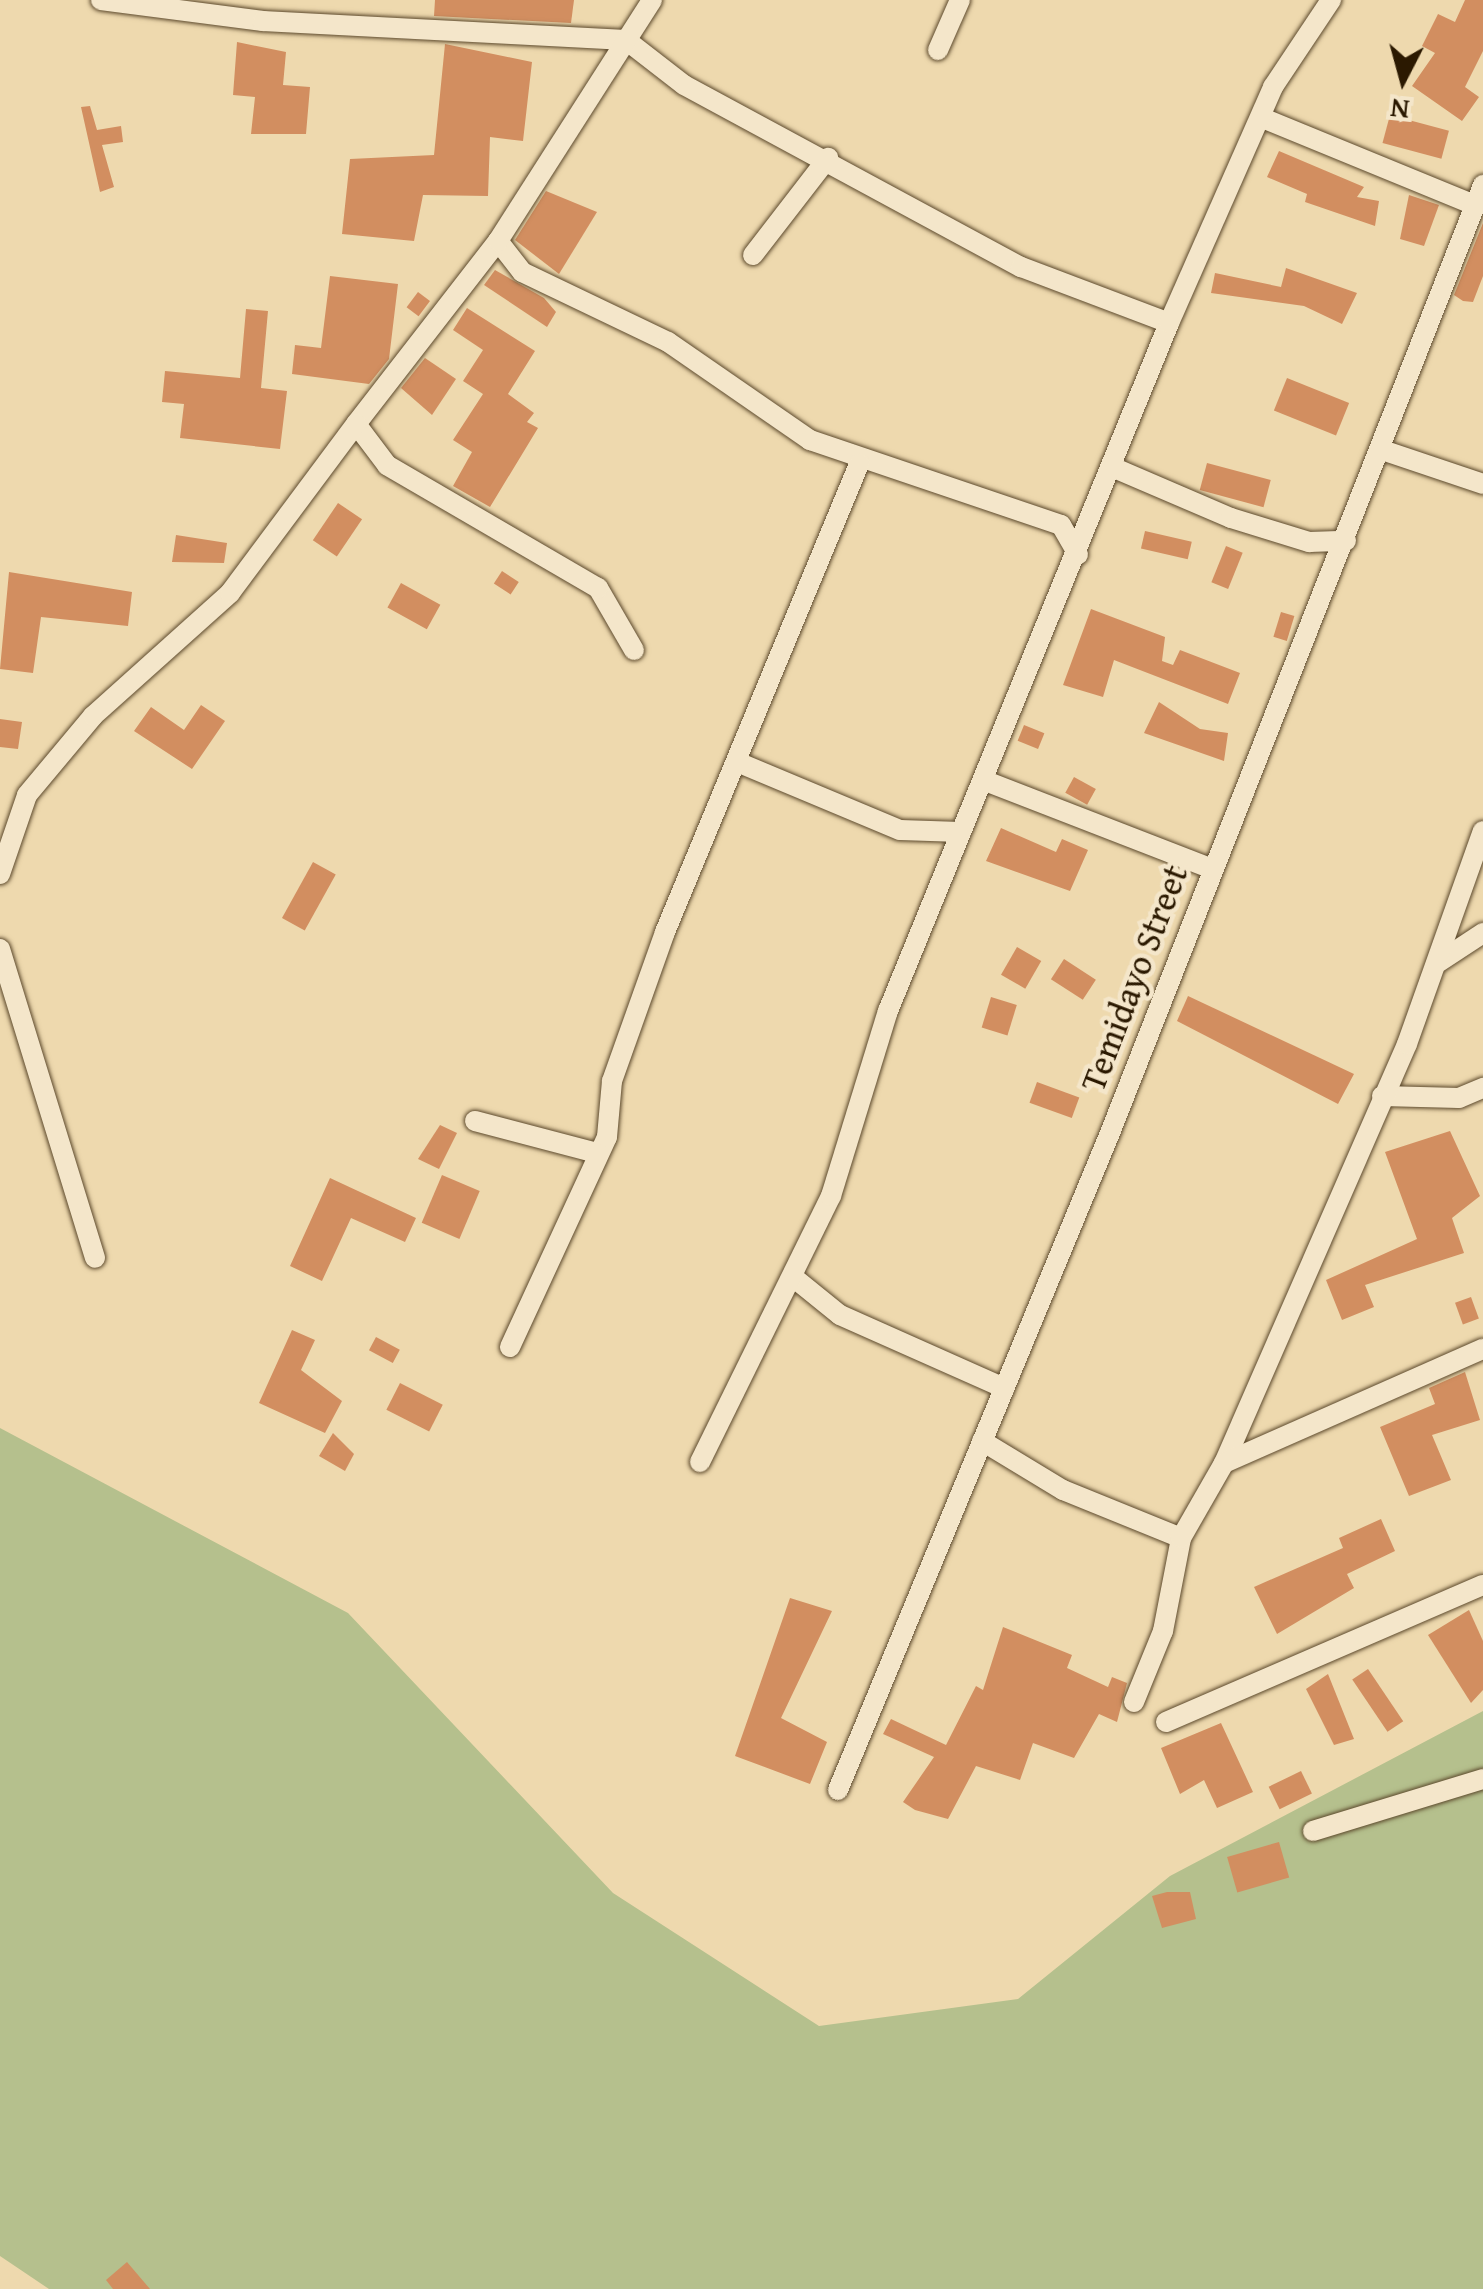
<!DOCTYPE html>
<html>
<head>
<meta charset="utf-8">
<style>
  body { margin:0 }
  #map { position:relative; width:1483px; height:2289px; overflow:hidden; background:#eed9ae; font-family:"Gentium Book Plus",serif }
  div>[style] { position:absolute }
  .green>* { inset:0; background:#b5c08d }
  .building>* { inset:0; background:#d28e60; transform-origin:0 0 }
  .roads { filter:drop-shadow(0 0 2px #5c492c) drop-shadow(0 0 2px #5c492c) }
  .minor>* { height:20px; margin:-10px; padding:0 10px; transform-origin:10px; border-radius:10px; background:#f4e6ca }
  span { translate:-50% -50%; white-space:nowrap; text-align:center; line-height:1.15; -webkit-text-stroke:9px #f4e6ca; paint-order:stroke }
  .street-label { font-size:35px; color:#2b1901 }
  .north { position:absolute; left:1353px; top:30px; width:100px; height:100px; -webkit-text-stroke:8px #f4e6ca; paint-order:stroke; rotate:186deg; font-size:28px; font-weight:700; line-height:40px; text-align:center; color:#2b1901 }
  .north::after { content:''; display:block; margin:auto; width:35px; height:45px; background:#2b1901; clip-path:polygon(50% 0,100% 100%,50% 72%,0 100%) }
</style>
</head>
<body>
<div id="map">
  <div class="green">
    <i style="clip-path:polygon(0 1428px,348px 1613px,613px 1893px,819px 2026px,1018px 1999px,1170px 1876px,1483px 1711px,1483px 2289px,49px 2289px,0 2256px)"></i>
  </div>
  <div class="building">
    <i style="clip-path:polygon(435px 0,574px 0,571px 23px,434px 16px)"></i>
    <i style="clip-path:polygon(1465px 0,1483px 0,1483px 51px,1465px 87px,1479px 97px,1462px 121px,1412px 86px,1435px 53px,1422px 46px,1438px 14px,1455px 22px)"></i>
    <i style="clip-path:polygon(237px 42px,286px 52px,283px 85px,310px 87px,306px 134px,251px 134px,255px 97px,233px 95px)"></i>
    <i style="clip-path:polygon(445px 44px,532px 62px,523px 141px,490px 137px,488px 196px,423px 195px,414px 241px,342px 234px,350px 159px,434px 155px)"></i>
    <i style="clip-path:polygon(90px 106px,97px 130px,121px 126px,123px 142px,102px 145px,114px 187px,100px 192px,81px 107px)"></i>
    <i style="left:1390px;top:115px;width:61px;height:29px;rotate:15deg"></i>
    <i style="clip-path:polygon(1279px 151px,1364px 187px,1357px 197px,1379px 201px,1375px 226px,1305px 202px,1307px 194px,1267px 177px)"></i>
    <i style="clip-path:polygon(546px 191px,597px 212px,559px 274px,515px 240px)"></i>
    <i style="clip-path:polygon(1409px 195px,1439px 205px,1424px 246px,1400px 239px)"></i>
    <i style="clip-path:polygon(1483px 223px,1483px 276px,1473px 302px,1463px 301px,1454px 295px)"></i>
    <i style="clip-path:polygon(1286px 268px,1357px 293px,1342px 324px,1304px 306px,1211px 293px,1215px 273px,1281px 287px)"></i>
    <i style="clip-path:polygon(495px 270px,544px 298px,556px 312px,547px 327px,484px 285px)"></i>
    <i style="clip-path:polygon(330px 276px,398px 284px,389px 359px,369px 384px,292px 374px,295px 345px,321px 348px)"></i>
    <i style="left:418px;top:292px;width:15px;height:19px;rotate:37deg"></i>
    <i style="clip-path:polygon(467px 308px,535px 351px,508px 394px,534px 413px,527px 422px,538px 428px,490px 507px,453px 486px,472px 452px,453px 440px,483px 394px,463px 381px,483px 350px,453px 330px)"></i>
    <i style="clip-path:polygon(246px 309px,268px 311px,261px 388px,287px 391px,280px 449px,180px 438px,184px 404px,162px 402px,165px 371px,240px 378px)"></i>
    <i style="clip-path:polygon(425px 358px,456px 379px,432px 415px,401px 388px)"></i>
    <i style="left:1287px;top:378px;width:67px;height:35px;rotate:22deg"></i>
    <i style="left:1207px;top:463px;width:66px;height:28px;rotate:15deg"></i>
    <i style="left:338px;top:503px;width:29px;height:45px;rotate:34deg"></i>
    <i style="left:1145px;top:531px;width:48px;height:18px;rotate:13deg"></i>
    <i style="clip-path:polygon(176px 535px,227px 543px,224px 563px,172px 562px)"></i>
    <i style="left:1226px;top:546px;width:18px;height:39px;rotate:22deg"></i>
    <i style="left:502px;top:571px;width:20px;height:15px;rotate:33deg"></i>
    <i style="clip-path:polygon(9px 572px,132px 592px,128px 626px,41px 617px,33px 673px,0 669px)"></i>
    <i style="left:401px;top:583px;width:45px;height:28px;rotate:29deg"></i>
    <i style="clip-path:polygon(1091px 609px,1165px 637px,1162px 661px,1173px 665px,1180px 650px,1240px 673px,1228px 704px,1114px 660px,1103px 697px,1063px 685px)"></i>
    <i style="left:1281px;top:612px;width:14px;height:26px;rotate:17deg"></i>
    <i style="clip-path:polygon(1159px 702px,1200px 729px,1228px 733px,1224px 761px,1144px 733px)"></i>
    <i style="clip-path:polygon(201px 705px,225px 721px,192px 769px,134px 731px,151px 707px,184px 730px)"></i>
    <i style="clip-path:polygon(0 719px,22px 722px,18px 749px,0 747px)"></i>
    <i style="left:1024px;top:725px;width:22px;height:17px;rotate:22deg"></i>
    <i style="left:1074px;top:777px;width:25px;height:18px;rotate:29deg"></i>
    <i style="clip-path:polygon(1001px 828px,1056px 852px,1062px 839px,1088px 850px,1070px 891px,986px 861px)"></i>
    <i style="left:313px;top:862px;width:26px;height:64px;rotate:29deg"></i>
    <i style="left:1017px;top:947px;width:28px;height:32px;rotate:30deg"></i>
    <i style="left:1064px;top:959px;width:38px;height:24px;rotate:33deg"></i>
    <i style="clip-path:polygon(1188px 996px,1354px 1074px,1338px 1104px,1177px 1021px)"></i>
    <i style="left:991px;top:997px;width:27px;height:32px;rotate:17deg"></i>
    <i style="left:1037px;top:1082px;width:45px;height:22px;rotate:20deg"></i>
    <i style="clip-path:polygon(440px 1125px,457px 1133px,439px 1169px,418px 1159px)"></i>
    <i style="clip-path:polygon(1450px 1131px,1480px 1196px,1452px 1218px,1464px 1253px,1365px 1285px,1374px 1307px,1342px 1320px,1326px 1280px,1417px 1239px,1385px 1152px)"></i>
    <i style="left:442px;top:1175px;width:41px;height:52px;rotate:23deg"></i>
    <i style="clip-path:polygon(330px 1178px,416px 1218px,405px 1242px,351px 1218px,322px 1281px,290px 1266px)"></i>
    <i style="left:1471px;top:1297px;width:23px;height:17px;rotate:70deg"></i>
    <i style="clip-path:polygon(292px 1330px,315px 1340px,301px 1370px,342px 1401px,325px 1433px,259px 1403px)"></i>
    <i style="left:376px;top:1337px;width:27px;height:15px;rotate:28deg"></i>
    <i style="clip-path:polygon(1465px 1372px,1480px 1420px,1432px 1435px,1451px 1480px,1409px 1496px,1380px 1427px,1435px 1404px,1429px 1388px)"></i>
    <i style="left:400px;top:1383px;width:48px;height:30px;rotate:27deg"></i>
    <i style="clip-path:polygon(333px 1433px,354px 1454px,345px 1471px,319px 1456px)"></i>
    <i style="clip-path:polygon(1381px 1519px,1395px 1551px,1347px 1574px,1354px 1588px,1277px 1634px,1254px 1587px,1343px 1548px,1339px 1538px)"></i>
    <i style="clip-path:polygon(790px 1598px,832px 1611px,781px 1718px,827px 1742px,810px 1784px,735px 1756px)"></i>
    <i style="clip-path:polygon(1469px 1610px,1483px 1641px,1483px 1690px,1471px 1703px,1428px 1635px)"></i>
    <i style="clip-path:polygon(1003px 1627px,1072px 1655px,1067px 1668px,1108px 1687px,1112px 1677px,1127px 1683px,1117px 1722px,1099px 1714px,1074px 1758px,1033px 1743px,1020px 1780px,976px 1766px,948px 1819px,915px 1810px,903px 1802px,934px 1757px,883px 1734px,891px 1719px,946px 1745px,976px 1686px,983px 1690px)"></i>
    <i style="left:1368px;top:1669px;width:63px;height:19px;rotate:56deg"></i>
    <i style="clip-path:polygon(1328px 1674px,1354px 1739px,1334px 1745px,1306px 1689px)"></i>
    <i style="clip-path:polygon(1221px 1723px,1253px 1792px,1217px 1808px,1204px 1780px,1180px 1794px,1161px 1748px)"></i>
    <i style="left:1301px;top:1771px;width:25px;height:36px;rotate:64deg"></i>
    <i style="left:1279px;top:1842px;width:37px;height:54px;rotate:74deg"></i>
    <i style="clip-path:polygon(1167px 1892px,1190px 1892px,1196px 1919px,1162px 1928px,1152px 1896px)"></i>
    <i style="clip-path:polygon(127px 2262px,150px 2289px,113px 2289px,106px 2280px)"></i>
  </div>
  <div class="roads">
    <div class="minor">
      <i style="left:101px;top:0;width:163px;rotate:7.4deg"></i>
      <i style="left:263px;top:21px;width:363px;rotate:3deg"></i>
      <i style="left:626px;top:40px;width:73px;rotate:37.8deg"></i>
      <i style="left:684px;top:85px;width:383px;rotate:28.4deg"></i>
      <i style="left:1021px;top:267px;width:158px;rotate:20.7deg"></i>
      <i style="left:938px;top:50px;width:55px;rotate:-66.3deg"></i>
      <i style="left:1265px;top:119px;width:227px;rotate:22.3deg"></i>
      <i style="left:498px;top:241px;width:39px;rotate:52deg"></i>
      <i style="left:522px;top:272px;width:162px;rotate:25.6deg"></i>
      <i style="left:668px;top:342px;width:173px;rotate:34.6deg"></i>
      <i style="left:810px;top:440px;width:265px;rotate:18.7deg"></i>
      <i style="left:1061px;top:525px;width:34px;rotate:60deg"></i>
      <i style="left:753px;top:255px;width:123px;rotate:-52.3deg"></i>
      <i style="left:1382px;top:450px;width:107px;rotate:18.6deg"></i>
      <i style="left:1112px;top:467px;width:129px;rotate:23.2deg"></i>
      <i style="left:1231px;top:518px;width:82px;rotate:17.1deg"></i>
      <i style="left:1309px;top:542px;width:37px;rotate:-2deg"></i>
      <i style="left:634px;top:650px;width:72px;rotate:-120.1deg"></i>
      <i style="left:598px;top:588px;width:244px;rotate:-149.8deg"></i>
      <i style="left:387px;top:465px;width:51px;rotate:-127.1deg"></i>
      <i style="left:356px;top:424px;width:232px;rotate:-52.2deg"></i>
      <i style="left:498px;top:241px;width:286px;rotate:-57.4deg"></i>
      <i style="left:742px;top:764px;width:171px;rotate:22.7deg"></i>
      <i style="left:900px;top:830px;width:61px;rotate:1.9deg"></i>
      <i style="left:988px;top:782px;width:238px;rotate:21.2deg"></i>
      <i style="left:0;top:874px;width:83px;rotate:-71.1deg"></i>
      <i style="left:27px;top:795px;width:103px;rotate:-50.1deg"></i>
      <i style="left:93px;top:716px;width:184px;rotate:-41.9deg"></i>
      <i style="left:230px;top:593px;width:211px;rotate:-53.3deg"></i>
      <i style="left:0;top:949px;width:323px;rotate:72.9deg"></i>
      <i style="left:1439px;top:962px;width:53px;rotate:-33.4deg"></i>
      <i style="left:1382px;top:1096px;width:77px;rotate:1.5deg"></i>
      <i style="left:1459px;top:1098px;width:26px;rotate:-23deg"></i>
      <i style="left:475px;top:1121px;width:126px;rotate:14.7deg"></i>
      <i style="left:793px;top:1277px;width:60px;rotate:39deg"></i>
      <i style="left:840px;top:1315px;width:180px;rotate:24deg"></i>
      <i style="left:510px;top:1347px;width:231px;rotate:-65.2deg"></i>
      <i style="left:607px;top:1137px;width:56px;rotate:-84.9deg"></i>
      <i style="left:612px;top:1081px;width:158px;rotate:-70.4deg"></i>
      <i style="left:665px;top:932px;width:507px;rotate:-67.48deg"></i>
      <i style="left:982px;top:1441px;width:95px;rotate:31.2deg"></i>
      <i style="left:1063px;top:1490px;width:127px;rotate:22.1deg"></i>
      <i style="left:700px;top:1462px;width:297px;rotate:-63.8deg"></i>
      <i style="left:831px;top:1196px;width:194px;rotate:-72.9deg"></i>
      <i style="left:888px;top:1011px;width:743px;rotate:-67.78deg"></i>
      <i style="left:1169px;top:323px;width:258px;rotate:-66.2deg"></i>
      <i style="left:1273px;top:87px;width:105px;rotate:-56.3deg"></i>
      <i style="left:1224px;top:1463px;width:457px;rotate:-66.4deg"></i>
      <i style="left:1407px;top:1044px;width:226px;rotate:-70.4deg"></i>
      <i style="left:1134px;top:1702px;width:77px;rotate:-67.8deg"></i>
      <i style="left:1163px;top:1631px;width:95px;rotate:-79deg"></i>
      <i style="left:1181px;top:1538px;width:86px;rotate:-60.2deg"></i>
      <i style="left:1224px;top:1463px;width:283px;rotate:-23.8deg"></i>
      <i style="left:1166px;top:1722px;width:345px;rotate:-23.4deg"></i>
      <i style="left:838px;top:1790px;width:711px;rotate:-67.51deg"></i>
      <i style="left:1110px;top:1133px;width:1019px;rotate:-68.52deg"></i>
      <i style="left:1313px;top:1831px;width:178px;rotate:-17deg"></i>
    </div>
  </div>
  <div class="street-label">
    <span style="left:1134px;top:978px;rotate:-69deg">Temidayo Street</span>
  </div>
  <div class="north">N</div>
</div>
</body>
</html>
